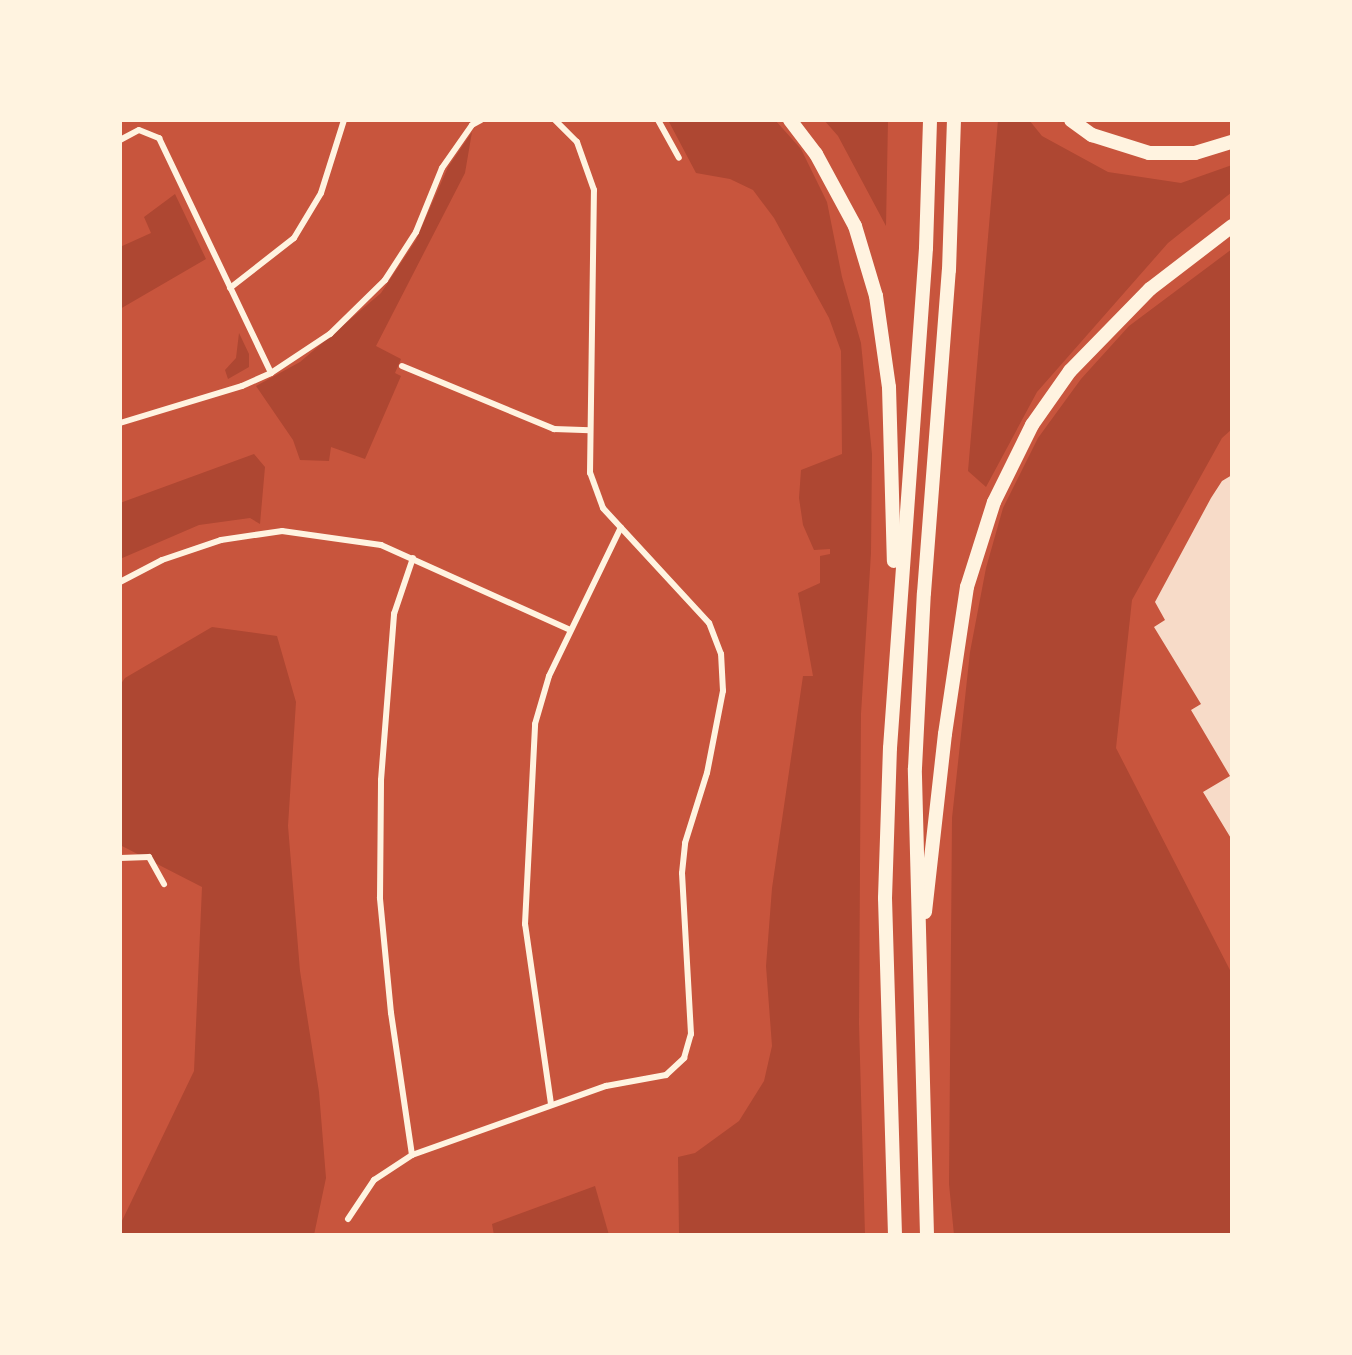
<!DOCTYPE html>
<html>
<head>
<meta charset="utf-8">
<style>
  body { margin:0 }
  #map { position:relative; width:1352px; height:1355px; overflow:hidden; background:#c8553d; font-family:"Open Sans",sans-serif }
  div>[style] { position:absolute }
  .green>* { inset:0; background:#ae4732 }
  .building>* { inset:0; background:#f7dbc8 }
  .minor>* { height:6px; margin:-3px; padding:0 3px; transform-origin:3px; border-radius:3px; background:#fff3e0 }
  .motorway>* { height:14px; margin:-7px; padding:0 7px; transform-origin:7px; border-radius:7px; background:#fff3e0 }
  span { translate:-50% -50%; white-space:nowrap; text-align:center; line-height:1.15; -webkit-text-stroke:4.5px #fff3e0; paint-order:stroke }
  .frame { position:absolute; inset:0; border:122px solid #fff3e0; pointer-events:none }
</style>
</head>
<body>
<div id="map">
  <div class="green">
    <i style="clip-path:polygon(668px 120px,775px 120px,801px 149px,827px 202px,842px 277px,861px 343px,872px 454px,871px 553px,861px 714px,859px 1024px,865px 1235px,679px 1235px,678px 1157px,695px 1153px,739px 1121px,764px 1081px,772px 1046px,766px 966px,772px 888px,803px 676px,813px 676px,798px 593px,820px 583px,820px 556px,830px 554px,830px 549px,814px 550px,803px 525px,799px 498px,801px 470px,842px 454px,841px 351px,829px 318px,774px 218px,753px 190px,730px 179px,696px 173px)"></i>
    <i style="clip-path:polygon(824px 120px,888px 120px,886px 226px,838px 136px)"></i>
    <i style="clip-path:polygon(998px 120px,1029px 120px,1042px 136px,1108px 172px,1181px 183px,1232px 165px,1232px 192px,1168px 243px,1037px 392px,986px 487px,968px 471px)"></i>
    <i style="clip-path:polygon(472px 132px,465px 173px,376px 346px,401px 359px,395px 373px,401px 376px,365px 459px,331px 447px,329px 461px,300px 460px,293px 440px,256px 386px,300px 362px,381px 293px,416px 240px,448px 167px)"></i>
    <i style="clip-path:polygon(175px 194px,206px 259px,120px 309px,120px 247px,151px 233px,144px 217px)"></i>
    <i style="clip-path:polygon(1232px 249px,1232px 429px,1222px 438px,1132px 600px,1116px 748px,1232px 974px,1232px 1235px,954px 1235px,949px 1184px,952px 818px,970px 652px,986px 568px,1003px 508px,1038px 438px,1081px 379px,1129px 326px)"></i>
    <i style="clip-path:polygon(239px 333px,249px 354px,249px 367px,228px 379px,225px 370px,236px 358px)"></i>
    <i style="clip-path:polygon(254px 454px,265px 467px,260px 524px,250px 518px,199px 525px,120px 559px,120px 503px)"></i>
    <i style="clip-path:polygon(212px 627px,277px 636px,296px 702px,288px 826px,300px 971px,319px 1092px,326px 1178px,314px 1235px,120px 1233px,120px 1225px,194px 1071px,202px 887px,120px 845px,120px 685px,125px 678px)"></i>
    <i style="clip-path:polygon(595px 1186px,609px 1235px,494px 1235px,492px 1224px)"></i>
  </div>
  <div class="building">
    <i style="clip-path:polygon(1232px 475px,1232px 840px,1203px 792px,1230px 776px,1191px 710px,1201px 704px,1154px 627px,1165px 620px,1155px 602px,1211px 498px,1222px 481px)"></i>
  </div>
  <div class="minor">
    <i style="left:658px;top:120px;width:43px;rotate:61.1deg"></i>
    <i style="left:120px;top:140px;width:21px;rotate:-28deg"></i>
    <i style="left:139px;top:130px;width:22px;rotate:22deg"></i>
    <i style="left:159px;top:138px;width:260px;rotate:64.5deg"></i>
    <i style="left:230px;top:288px;width:81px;rotate:-38deg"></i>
    <i style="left:294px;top:238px;width:52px;rotate:-59deg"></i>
    <i style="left:321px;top:193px;width:77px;rotate:-72.5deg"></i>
    <i style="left:402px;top:366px;width:165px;rotate:22.5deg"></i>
    <i style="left:554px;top:429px;width:36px;rotate:2deg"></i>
    <i style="left:120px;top:423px;width:127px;rotate:-16.9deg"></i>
    <i style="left:242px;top:386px;width:32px;rotate:-24deg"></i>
    <i style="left:271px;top:373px;width:71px;rotate:-33.5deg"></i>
    <i style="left:330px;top:334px;width:77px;rotate:-44.5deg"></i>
    <i style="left:385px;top:280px;width:57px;rotate:-57.1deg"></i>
    <i style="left:416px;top:232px;width:69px;rotate:-67.9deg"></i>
    <i style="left:442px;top:168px;width:52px;rotate:-55.1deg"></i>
    <i style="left:472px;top:125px;width:10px;rotate:-29deg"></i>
    <i style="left:120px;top:582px;width:47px;rotate:-27.6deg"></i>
    <i style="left:162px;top:560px;width:62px;rotate:-18.7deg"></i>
    <i style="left:221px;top:540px;width:62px;rotate:-8.4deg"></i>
    <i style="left:282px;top:531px;width:100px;rotate:8deg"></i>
    <i style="left:381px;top:545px;width:207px;rotate:24.2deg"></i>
    <i style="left:120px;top:858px;width:29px;rotate:-2deg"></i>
    <i style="left:149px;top:857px;width:31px;rotate:61deg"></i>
    <i style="left:551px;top:1104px;width:182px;rotate:-98.2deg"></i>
    <i style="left:525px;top:924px;width:200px;rotate:-87.1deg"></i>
    <i style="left:535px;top:724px;width:50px;rotate:-73.7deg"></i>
    <i style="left:549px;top:676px;width:165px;rotate:-64.2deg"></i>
    <i style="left:412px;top:1155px;width:144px;rotate:-98.4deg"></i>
    <i style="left:391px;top:1013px;width:116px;rotate:-95.5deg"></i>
    <i style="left:380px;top:898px;width:118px;rotate:-89.5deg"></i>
    <i style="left:381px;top:780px;width:167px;rotate:-85.5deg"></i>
    <i style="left:394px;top:614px;width:59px;rotate:-71.3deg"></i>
    <i style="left:348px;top:1219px;width:47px;rotate:-56.3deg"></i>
    <i style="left:374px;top:1180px;width:45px;rotate:-33.3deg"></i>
    <i style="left:412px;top:1155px;width:206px;rotate:-19.6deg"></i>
    <i style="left:606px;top:1086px;width:61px;rotate:-10.4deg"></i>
    <i style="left:666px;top:1075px;width:25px;rotate:-43deg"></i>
    <i style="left:684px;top:1058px;width:25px;rotate:-74deg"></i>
    <i style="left:691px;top:1034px;width:161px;rotate:-93.2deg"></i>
    <i style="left:682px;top:873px;width:30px;rotate:-84deg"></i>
    <i style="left:685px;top:843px;width:73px;rotate:-72.6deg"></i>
    <i style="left:707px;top:773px;width:84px;rotate:-79deg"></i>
    <i style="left:723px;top:691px;width:37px;rotate:-93deg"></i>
    <i style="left:721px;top:654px;width:33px;rotate:-111deg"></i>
    <i style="left:709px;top:623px;width:156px;rotate:-132.7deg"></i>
    <i style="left:603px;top:508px;width:37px;rotate:-110deg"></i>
    <i style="left:590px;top:473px;width:283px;rotate:-89.2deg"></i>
    <i style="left:594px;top:190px;width:51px;rotate:-109.5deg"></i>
    <i style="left:577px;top:142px;width:31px;rotate:-135deg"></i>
  </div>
  <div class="motorway">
    <i style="left:790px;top:120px;width:43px;rotate:52.6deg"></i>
    <i style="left:816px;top:154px;width:82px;rotate:61.6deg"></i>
    <i style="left:855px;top:226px;width:73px;rotate:73.3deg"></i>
    <i style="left:876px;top:296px;width:92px;rotate:81.9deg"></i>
    <i style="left:889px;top:387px;width:174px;rotate:88.4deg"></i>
    <i style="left:1071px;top:120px;width:26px;rotate:36deg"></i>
    <i style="left:1092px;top:135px;width:60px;rotate:17.5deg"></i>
    <i style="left:1149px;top:153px;width:46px"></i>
    <i style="left:1195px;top:153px;width:39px;rotate:-17deg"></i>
    <i style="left:925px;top:912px;width:179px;rotate:-83.6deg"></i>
    <i style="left:945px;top:734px;width:149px;rotate:-81.5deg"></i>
    <i style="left:967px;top:587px;width:89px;rotate:-72.4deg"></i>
    <i style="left:994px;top:502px;width:86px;rotate:-63.7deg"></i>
    <i style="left:1032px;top:425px;width:66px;rotate:-54.9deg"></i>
    <i style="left:1070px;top:371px;width:115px;rotate:-45.7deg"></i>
    <i style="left:1150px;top:289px;width:103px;rotate:-37.5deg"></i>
    <i style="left:895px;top:1235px;width:337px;rotate:-91.7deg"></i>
    <i style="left:885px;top:898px;width:150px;rotate:-88.1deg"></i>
    <i style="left:890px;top:748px;width:501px;rotate:-85.88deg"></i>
    <i style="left:926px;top:248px;width:128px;rotate:-88.2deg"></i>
    <i style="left:927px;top:1235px;width:467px;rotate:-91.5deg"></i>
    <i style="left:915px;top:768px;width:175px;rotate:-87.1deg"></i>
    <i style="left:924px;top:593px;width:324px;rotate:-85.6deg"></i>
    <i style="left:949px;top:270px;width:150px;rotate:-88.1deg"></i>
  </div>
  <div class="frame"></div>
</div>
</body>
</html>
